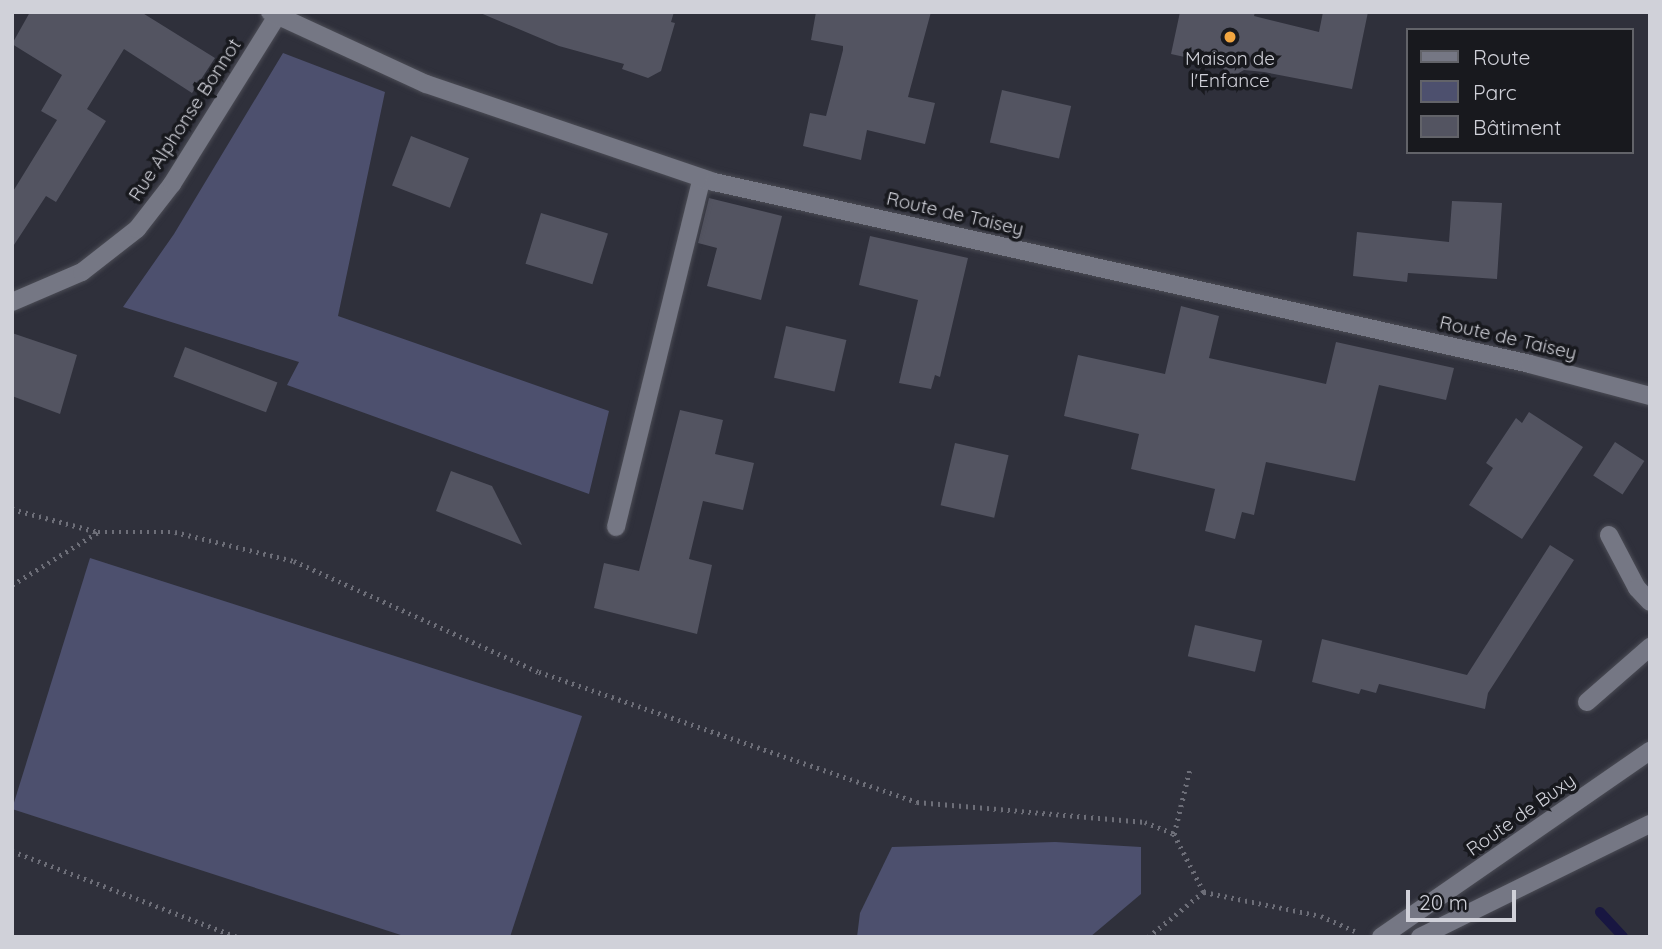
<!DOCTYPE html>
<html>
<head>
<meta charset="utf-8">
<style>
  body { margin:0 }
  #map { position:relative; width:1662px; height:949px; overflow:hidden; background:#2f303b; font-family:Quicksand,sans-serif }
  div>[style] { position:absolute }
  .green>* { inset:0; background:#4d506e }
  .stream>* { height:10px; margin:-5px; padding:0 5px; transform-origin:5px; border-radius:5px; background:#181641 }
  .building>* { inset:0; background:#535461; transform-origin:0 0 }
  .path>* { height:4.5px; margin-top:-2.25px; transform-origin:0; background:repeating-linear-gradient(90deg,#6d6e78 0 2px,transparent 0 7px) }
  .roads { filter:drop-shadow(0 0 2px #4b4c55) drop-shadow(0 0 2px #4b4c55) }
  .lane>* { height:18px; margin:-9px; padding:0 9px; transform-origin:9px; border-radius:9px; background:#757784 }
  .street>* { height:18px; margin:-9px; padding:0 9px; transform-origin:9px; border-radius:9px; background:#757784 }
  .secondary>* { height:18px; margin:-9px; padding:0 9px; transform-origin:9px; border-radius:9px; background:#757784 }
  .dots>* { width:19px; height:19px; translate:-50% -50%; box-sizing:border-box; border:4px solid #18191e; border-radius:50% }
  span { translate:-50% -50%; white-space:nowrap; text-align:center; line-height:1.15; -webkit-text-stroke:7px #18191e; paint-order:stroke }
  .poi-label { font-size:19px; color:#d0d1d9 }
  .street-label { font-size:19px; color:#d0d1d9 }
  .frame { position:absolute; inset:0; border:14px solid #d0d1d9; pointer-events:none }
  .legend { position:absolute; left:1406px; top:28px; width:228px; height:126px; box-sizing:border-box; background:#18191e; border:2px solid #626369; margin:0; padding:9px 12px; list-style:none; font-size:21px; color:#d0d1d9 }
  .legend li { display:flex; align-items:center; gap:14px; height:35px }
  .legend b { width:35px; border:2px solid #626369 }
  .scale { position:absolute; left:1406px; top:890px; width:110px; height:32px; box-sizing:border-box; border:4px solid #d0d1d9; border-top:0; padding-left:9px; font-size:21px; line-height:24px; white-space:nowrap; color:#d0d1d9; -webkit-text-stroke:5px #18191e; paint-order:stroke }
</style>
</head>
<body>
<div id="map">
  <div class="green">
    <i style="clip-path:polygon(283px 53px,385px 92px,338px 316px,609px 411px,589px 494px,287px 385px,299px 362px,123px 307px,174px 234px)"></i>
    <i style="clip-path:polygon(90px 558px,582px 716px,510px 937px,407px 937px,12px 809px)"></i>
    <i style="clip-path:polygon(1055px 842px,1141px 847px,1141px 894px,1090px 937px,857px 937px,860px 913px,892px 847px)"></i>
  </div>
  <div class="stream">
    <i style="left:1600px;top:912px;width:34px;rotate:47deg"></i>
  </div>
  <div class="building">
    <i style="clip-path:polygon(30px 12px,141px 12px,215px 58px,192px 93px,124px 49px,87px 109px,106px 121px,56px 202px,46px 196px,12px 248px,12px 193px,57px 120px,41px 111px,62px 75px,12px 44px)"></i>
    <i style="clip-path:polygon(478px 12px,674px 12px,671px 22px,675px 23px,661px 71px,648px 78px,622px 69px,624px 64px,559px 46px)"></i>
    <i style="clip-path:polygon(816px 12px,931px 12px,908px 97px,935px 103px,925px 144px,867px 130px,861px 160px,803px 146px,810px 113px,826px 116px,843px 50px,843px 46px,811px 40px)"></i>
    <i style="clip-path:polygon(1180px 12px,1255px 12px,1254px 16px,1319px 32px,1323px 12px,1368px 12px,1352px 89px,1264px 72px,1244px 70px,1230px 78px,1221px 65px,1171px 54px)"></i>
    <i style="left:1002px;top:90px;width:71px;height:54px;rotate:13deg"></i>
    <i style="left:411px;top:136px;width:62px;height:53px;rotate:21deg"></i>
    <i style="clip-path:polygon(709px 198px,782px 216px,761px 300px,707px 286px,717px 248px,698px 243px)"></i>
    <i style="clip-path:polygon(1452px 201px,1502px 203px,1497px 279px,1408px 273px,1407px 282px,1353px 276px,1357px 232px,1449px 242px)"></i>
    <i style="left:541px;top:213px;width:70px;height:53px;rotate:17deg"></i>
    <i style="clip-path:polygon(870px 236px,968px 258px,940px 377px,935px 375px,931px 389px,899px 383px,918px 300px,859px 285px)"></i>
    <i style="clip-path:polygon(1181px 306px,1219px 316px,1209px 358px,1326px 384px,1336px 342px,1454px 368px,1446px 400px,1379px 385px,1355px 481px,1266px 462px,1254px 515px,1242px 512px,1235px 539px,1205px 531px,1215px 489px,1131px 469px,1139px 434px,1064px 416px,1078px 355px,1165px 374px)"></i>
    <i style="left:786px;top:326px;width:62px;height:53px;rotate:13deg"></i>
    <i style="clip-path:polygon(12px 333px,77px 355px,60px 414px,12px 396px)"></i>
    <i style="left:185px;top:347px;width:99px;height:32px;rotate:21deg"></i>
    <i style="clip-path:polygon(680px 410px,723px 420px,715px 454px,754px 463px,743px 510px,703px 501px,689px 559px,712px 565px,697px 634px,594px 608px,604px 563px,639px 571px)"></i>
    <i style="clip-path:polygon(1529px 412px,1583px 447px,1522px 539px,1469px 505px,1493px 468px,1486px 463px,1516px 418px,1522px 423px)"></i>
    <i style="left:1615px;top:442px;width:35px;height:40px;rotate:33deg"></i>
    <i style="left:955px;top:443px;width:55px;height:64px;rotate:13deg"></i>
    <i style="clip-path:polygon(451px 471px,492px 486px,522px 545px,436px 511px)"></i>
    <i style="clip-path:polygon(1550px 545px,1574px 560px,1488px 693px,1485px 709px,1379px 684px,1376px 693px,1361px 689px,1359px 694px,1312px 682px,1322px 639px,1467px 675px)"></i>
    <i style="left:1195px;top:625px;width:69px;height:32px;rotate:13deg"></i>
  </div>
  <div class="path">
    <i style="left:12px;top:509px;width:89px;rotate:15deg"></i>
    <i style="left:12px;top:585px;width:101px;rotate:-31.6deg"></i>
    <i style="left:98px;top:532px;width:77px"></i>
    <i style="left:175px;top:532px;width:122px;rotate:13.7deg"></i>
    <i style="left:294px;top:561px;width:269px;rotate:24.4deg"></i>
    <i style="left:539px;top:672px;width:400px;rotate:19deg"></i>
    <i style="left:917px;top:802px;width:229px;rotate:5deg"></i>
    <i style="left:1145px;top:822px;width:31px;rotate:22deg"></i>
    <i style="left:1174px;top:834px;width:65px;rotate:62.7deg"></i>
    <i style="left:1204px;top:892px;width:71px;rotate:140.7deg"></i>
    <i style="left:1174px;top:834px;width:68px;rotate:-76.4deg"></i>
    <i style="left:12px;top:851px;width:241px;rotate:20.9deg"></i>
    <i style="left:1204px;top:892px;width:119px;rotate:11.6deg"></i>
    <i style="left:1321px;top:916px;width:37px;rotate:24deg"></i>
  </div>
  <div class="roads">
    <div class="lane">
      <i style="left:616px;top:527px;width:359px;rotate:-76.2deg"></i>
      <i style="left:1609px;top:535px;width:60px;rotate:62.2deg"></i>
      <i style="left:1637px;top:588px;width:19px;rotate:47deg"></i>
      <i style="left:1587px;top:702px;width:84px;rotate:-41.1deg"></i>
    </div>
    <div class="street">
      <i style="left:12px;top:302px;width:76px;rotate:-23.2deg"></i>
      <i style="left:82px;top:272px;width:70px;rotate:-38deg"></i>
      <i style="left:137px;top:229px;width:57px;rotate:-52.1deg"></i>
      <i style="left:172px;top:184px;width:198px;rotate:-58deg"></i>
    </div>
    <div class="secondary">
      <i style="left:270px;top:12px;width:172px;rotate:24.8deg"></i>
      <i style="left:426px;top:84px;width:304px;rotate:18.8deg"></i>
      <i style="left:714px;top:182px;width:836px;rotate:12.57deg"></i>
      <i style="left:1530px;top:364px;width:124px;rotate:14.9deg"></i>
      <i style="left:1381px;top:937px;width:327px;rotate:-34.7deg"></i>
      <i style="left:1420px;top:937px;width:256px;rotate:-26.2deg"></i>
    </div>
  </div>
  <div class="dots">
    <i style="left:1230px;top:37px;background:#f1a540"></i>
  </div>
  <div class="poi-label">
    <span style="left:1230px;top:70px">Maison de<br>l'Enfance</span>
  </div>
  <div class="street-label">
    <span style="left:185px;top:120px;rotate:-57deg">Rue Alphonse Bonnot</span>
    <span style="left:955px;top:214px;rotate:13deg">Route de Taisey</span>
    <span style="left:1508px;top:338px;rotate:13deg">Route de Taisey</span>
    <span style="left:1521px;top:815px;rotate:-35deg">Route de Buxy</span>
  </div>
  <div class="frame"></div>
  <ul class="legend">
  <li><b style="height:9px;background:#757784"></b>Route</li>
  <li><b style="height:19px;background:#4d506e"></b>Parc</li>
  <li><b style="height:19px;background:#535461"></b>Bâtiment</li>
  </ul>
  <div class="scale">20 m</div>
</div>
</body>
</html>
